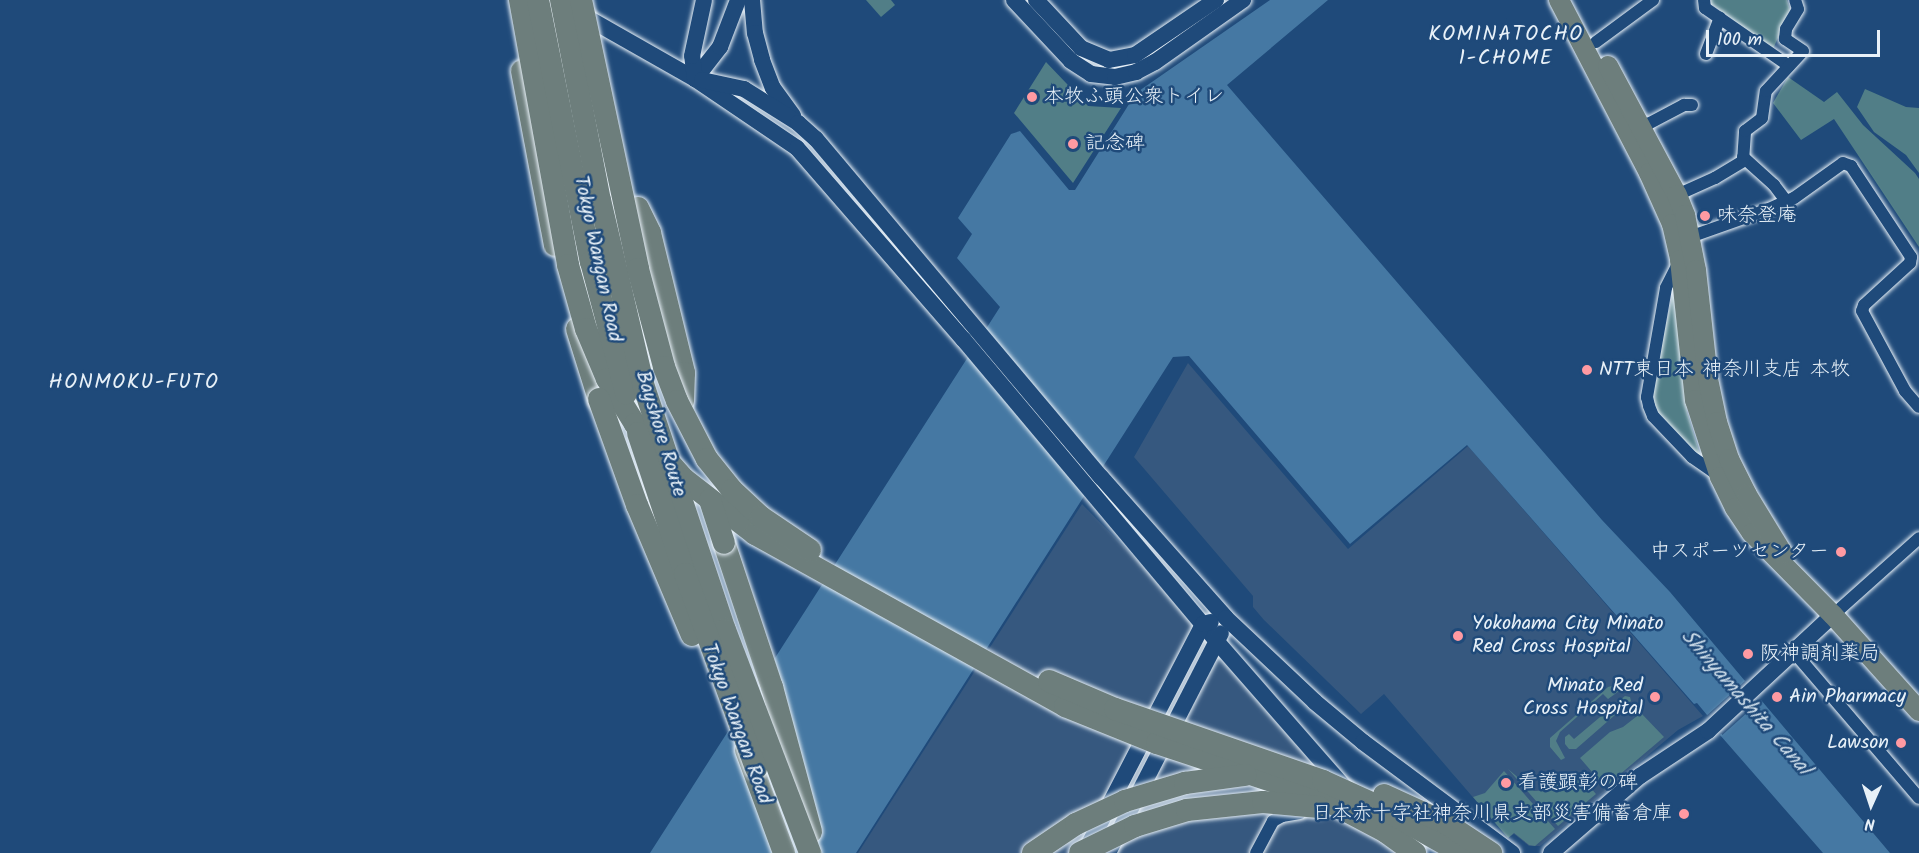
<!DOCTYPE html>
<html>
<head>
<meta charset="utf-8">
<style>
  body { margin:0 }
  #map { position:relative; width:1919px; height:853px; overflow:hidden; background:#1f4a7a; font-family:Kalam,"Klee One",sans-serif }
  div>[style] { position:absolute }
  .built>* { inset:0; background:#36587f }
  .green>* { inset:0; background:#517e87 }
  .water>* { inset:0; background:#4578a3 }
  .pier>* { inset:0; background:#1f4a7a; transform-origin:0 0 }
  .roads { filter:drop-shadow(0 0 2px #e8f1f8) drop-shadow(0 0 2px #e8f1f8) }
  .street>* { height:12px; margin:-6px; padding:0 6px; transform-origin:6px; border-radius:6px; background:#1f4a7a }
  .secondary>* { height:16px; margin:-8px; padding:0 8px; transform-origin:8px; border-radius:8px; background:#1f4a7a }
  .primary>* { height:20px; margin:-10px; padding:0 10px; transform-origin:10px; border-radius:10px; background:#6d7e7c }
  .highway>* { height:22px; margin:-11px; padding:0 11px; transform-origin:11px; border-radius:11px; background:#6d7e7c }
  .bridges { filter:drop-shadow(0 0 2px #e8f1f8) drop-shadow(0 0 2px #e8f1f8) }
  .highway-bridge>* { height:22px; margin:-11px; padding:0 11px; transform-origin:11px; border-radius:11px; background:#6d7e7c }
  .dots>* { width:16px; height:16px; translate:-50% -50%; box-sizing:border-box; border:3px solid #1f4a7a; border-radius:50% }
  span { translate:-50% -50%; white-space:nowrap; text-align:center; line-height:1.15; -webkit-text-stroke:5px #1f4a7a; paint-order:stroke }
  .poi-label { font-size:20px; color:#e8f1f8 }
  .left { translate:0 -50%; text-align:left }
  .right { translate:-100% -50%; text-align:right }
  .street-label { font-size:20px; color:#e8f1f8 }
  .neighbourhood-label { font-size:21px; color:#e8f1f8; letter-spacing:1.5px }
  .water-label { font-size:21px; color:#d0dfeb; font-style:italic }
  .north { position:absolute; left:1841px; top:775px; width:60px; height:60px; -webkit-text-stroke:4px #1f4a7a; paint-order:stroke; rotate:183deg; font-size:16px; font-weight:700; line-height:24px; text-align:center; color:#e8f1f8 }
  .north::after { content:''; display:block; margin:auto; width:21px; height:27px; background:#e8f1f8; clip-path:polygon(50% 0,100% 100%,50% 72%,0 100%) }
  .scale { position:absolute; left:1706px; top:30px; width:174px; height:27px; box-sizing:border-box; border:3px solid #e8f1f8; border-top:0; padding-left:8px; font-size:18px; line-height:21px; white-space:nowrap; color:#e8f1f8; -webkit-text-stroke:4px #1f4a7a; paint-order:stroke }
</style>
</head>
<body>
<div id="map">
  <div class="built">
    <i style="clip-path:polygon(1188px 363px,1348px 549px,1468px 446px,1703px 716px,1678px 730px,1540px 846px,1529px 846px,1514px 834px,1508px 838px,1384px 694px,1361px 714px,1264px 620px,1253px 607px,1253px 596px,1134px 457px)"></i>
    <i style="clip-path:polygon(1082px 504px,1218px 643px,1412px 853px,858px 853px)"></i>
  </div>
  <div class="green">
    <i style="clip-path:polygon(866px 0,891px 0,895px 5px,881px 17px)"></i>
    <i style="clip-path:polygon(1711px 0,1787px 0,1790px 10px,1773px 49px,1711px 4px)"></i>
    <i style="clip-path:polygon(1046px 62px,1088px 106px,1121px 108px,1073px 183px,1014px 113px)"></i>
    <i style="clip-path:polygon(1788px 77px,1824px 102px,1837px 92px,1863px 125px,1915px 173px,1919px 179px,1919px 247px,1834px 119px,1801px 140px,1773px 103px)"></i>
    <i style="clip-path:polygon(1865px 89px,1906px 107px,1919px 108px,1919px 173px,1906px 155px,1874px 132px,1857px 107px)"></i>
    <i style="clip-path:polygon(1675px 283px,1687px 412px,1703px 464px,1653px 411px,1651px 393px)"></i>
    <i style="clip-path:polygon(1616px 685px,1622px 689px,1608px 699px,1603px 694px,1560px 732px,1556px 741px,1565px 758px,1561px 760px,1550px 747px,1550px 738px,1608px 687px)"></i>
    <i style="clip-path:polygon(1625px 696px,1630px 697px,1631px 701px,1576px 749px,1569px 749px,1565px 744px,1565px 737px,1569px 734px,1574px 739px)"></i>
    <i style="clip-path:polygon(1641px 713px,1664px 737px,1605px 787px,1580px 758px,1610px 732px,1623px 727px)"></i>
    <i style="clip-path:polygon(1508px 769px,1534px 791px,1550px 790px,1567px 777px,1575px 775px,1582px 778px,1596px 794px,1558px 826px)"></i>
    <i style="clip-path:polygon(1504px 771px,1555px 829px,1535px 846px,1529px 845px,1514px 833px,1508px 838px,1473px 797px,1485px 793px)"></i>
  </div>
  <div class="water">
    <i style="clip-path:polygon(1270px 0,1328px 0,1227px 85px,1602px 520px,1670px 592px,1890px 853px,1823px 853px,1720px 735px,1722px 733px,1697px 703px,1694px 704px,1467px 445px,1350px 544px,1189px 356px,1173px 357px,856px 853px,650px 853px,1000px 307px,957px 258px,972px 234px,958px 218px,1011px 134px,1020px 131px,1069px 190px,1075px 190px,1136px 93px)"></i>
  </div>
  <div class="pier">
    <i style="left:1745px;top:681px;width:25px;height:53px;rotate:48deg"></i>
  </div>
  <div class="roads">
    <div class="street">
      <i style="left:1704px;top:0;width:8px;rotate:83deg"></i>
      <i style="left:1705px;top:8px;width:102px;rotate:34.6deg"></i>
      <i style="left:1596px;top:42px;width:71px;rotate:-36.4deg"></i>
      <i style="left:1706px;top:54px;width:39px;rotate:-69deg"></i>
      <i style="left:1643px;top:131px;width:9px;rotate:-54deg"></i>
      <i style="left:1648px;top:124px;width:41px;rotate:-27.8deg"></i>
      <i style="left:1684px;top:105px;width:8px"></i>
      <i style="left:1743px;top:157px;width:42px;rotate:42.1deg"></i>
      <i style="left:1774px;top:185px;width:20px;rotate:53deg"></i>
      <i style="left:1677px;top:195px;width:42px;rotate:-24.1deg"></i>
      <i style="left:1715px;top:178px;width:33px;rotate:-31deg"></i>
      <i style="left:1743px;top:161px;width:30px;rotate:-86deg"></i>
      <i style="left:1745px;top:131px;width:21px;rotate:-37deg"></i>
      <i style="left:1762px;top:118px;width:27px;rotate:-82deg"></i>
      <i style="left:1766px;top:91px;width:54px;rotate:-47.2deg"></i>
      <i style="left:1803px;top:51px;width:22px;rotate:-146deg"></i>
      <i style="left:1785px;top:39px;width:10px;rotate:-84deg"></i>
      <i style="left:1786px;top:29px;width:23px;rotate:-59deg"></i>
      <i style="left:1798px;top:9px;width:9px;rotate:-108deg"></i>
      <i style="left:1684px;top:239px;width:90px;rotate:-19.4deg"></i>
      <i style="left:1769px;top:209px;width:27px;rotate:-24deg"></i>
      <i style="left:1794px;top:198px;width:60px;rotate:-35.5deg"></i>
      <i style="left:1843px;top:163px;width:9px;rotate:21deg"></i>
      <i style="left:1851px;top:166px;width:109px;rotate:56.6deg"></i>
      <i style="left:1911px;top:257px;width:6px;rotate:99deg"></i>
      <i style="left:1910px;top:263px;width:62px;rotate:137.6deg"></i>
      <i style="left:1864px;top:305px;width:6px;rotate:108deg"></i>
      <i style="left:1862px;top:311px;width:91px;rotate:61.7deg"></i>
      <i style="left:1905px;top:391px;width:21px;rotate:49deg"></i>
      <i style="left:1680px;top:260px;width:31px;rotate:117deg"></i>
      <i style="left:1666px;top:288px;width:111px;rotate:99.9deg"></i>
      <i style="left:1647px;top:397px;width:9px;rotate:77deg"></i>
      <i style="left:1649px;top:406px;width:11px;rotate:68deg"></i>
      <i style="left:1653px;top:416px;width:57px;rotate:46.4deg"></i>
      <i style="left:1692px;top:457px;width:33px;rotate:35deg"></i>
      <i style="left:1833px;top:615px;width:115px;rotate:-41.8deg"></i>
      <i style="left:1794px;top:652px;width:192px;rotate:49.4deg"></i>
      <i style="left:1256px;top:853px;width:36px;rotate:-62deg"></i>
      <i style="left:1273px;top:821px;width:10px;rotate:-29deg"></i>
      <i style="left:1282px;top:816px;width:18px;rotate:-9deg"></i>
    </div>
    <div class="secondary">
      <i style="left:752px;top:0;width:33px;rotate:85deg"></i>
      <i style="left:755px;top:33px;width:28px;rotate:75deg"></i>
      <i style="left:762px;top:60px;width:30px;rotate:69deg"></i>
      <i style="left:773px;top:88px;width:34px;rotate:54deg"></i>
      <i style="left:1014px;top:0;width:83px;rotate:46.9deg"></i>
      <i style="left:1071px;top:61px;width:24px;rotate:33deg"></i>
      <i style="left:1091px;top:74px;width:24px;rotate:7deg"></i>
      <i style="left:1115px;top:77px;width:22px;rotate:-13deg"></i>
      <i style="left:1136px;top:72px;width:21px;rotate:-28deg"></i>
      <i style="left:1155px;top:62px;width:108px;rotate:-35.2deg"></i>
      <i style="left:1036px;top:0;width:66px;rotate:46.8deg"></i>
      <i style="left:1081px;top:48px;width:30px;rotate:23deg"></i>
      <i style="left:1109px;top:60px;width:26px;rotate:-11deg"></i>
      <i style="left:1135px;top:55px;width:98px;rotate:-34.2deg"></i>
      <i style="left:577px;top:12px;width:136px;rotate:29.6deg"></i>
      <i style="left:695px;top:79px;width:123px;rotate:34.1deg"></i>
      <i style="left:797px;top:148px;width:254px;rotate:49deg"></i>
      <i style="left:964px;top:340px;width:395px;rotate:50deg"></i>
      <i style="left:1218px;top:643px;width:194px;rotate:48.8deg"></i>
      <i style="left:695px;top:79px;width:41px;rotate:-52deg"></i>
      <i style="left:720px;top:47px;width:50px;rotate:-69deg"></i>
      <i style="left:695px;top:79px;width:23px;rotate:-97deg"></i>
      <i style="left:692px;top:56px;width:57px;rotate:-77.9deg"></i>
      <i style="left:702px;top:80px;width:43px;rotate:12.1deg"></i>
      <i style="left:744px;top:89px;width:64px;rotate:32.2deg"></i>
      <i style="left:798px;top:123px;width:24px;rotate:42deg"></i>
      <i style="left:816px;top:139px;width:442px;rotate:49.9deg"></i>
      <i style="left:1101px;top:477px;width:188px;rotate:48.4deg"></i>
      <i style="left:1226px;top:618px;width:122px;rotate:43.3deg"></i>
      <i style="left:1315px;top:702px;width:62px;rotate:39.8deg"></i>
      <i style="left:1363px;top:742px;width:186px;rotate:36.7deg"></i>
      <i style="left:1085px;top:852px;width:257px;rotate:-62.6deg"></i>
      <i style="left:1203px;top:624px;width:8px;rotate:-14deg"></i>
      <i style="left:1108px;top:853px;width:247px;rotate:-62.8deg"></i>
      <i style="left:1551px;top:853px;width:118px;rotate:-40.9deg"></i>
      <i style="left:1640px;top:776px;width:82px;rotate:-33.5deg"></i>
      <i style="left:1708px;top:731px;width:171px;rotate:-42.9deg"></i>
    </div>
    <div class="primary">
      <i style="left:1559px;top:0;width:195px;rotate:62.5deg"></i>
      <i style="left:1649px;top:173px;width:56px;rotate:65.7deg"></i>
      <i style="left:1672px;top:224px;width:37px;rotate:77deg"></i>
      <i style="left:1680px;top:260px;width:141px;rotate:83.9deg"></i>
      <i style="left:1695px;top:400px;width:81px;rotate:72deg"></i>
      <i style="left:1720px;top:477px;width:34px;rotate:64deg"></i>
      <i style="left:1735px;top:508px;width:30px;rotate:56deg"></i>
      <i style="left:1752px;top:533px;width:115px;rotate:45.4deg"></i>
      <i style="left:1833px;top:615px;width:129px;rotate:48.1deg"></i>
      <i style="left:1608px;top:66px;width:146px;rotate:61.9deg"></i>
      <i style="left:1677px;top:195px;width:22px;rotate:68deg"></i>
      <i style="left:1685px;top:215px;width:56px;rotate:78.7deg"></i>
      <i style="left:1696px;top:270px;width:110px;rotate:83.7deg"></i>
      <i style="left:1708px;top:379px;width:44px;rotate:78.2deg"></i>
      <i style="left:1717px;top:422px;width:39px;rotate:72deg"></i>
      <i style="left:1729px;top:459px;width:40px;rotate:63.4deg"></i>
      <i style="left:1747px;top:495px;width:69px;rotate:58.6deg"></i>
    </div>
    <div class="highway">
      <i style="left:522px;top:71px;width:177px;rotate:79.3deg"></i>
      <i style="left:638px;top:208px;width:28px;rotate:64deg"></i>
      <i style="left:650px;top:233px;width:144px;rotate:76.3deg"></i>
      <i style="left:684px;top:373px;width:28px;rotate:92deg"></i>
      <i style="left:577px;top:329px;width:73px;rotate:72.6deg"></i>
      <i style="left:631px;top:372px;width:69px;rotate:77.4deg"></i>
      <i style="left:724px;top:543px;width:152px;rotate:71.6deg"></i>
      <i style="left:772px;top:687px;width:150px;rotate:74.9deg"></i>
      <i style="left:746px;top:750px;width:110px;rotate:69.7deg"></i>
    </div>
  </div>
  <div class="bridges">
    <div class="highway-bridge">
      <i style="left:520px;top:0;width:269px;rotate:79.7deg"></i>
      <i style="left:568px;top:265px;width:66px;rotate:74.3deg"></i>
      <i style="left:586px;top:329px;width:54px;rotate:67.2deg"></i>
      <i style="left:607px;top:379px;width:53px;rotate:58.1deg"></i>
      <i style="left:635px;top:424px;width:74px;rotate:48.3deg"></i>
      <i style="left:684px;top:479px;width:90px;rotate:37.8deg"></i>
      <i style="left:755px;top:534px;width:355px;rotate:29deg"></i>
      <i style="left:1065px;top:706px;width:99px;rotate:21.9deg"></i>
      <i style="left:1157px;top:743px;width:172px;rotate:18.3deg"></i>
      <i style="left:1320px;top:797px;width:75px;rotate:27.9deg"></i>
      <i style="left:1386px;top:832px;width:36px;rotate:36deg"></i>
      <i style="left:538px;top:0;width:267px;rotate:78.6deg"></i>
      <i style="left:591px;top:262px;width:136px;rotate:75deg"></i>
      <i style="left:561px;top:0;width:204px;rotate:79deg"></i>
      <i style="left:600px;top:200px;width:189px;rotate:76.8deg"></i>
      <i style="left:643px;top:384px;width:259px;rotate:71.6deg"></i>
      <i style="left:725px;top:630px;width:239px;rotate:69.1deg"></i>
      <i style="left:581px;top:0;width:275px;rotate:78deg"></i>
      <i style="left:638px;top:269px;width:101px;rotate:75.1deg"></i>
      <i style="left:664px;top:367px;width:36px;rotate:69deg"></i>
      <i style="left:677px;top:401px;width:65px;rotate:62.7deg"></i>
      <i style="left:707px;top:459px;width:40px;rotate:51deg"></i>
      <i style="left:732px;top:490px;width:40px;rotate:43deg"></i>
      <i style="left:761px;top:517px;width:59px;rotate:34deg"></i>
      <i style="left:599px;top:399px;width:113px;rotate:70.3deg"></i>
      <i style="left:637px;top:505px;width:141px;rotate:67.1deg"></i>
      <i style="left:638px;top:433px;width:149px;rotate:71.6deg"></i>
      <i style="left:685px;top:574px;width:207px;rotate:69.9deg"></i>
      <i style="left:710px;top:500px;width:45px;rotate:72deg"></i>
      <i style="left:1049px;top:681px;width:72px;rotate:23deg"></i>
      <i style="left:1115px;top:709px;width:220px;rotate:19.1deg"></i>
      <i style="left:1323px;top:781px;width:58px;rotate:24.4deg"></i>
      <i style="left:1376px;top:805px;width:98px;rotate:29.5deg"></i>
      <i style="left:1384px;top:795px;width:69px;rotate:24.7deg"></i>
      <i style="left:1447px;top:824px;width:53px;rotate:33.4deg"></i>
      <i style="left:1033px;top:853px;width:52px;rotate:-34deg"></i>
      <i style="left:1076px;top:824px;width:54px;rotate:-25.1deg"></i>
      <i style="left:1125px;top:801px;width:63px;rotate:-16.7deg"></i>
      <i style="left:1185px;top:783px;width:61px;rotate:-7.6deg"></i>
      <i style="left:1080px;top:853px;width:61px;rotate:-26.1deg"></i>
      <i style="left:1135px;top:826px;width:54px;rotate:-17.1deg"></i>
      <i style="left:1187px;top:810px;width:76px;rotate:-6deg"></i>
      <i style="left:1263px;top:802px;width:56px;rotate:5.1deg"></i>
    </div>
  </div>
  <div class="dots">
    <i style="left:1032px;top:97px;background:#ff9aa2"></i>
    <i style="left:1073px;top:144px;background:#ff9aa2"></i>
    <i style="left:1705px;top:216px;background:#ff9aa2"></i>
    <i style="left:1587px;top:370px;background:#ff9aa2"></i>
    <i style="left:1841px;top:552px;background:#ff9aa2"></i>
    <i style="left:1458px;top:636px;background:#ff9aa2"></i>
    <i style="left:1748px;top:654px;background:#ff9aa2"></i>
    <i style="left:1655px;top:697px;background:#ff9aa2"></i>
    <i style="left:1777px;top:697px;background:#ff9aa2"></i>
    <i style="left:1901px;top:743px;background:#ff9aa2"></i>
    <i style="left:1506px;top:783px;background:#ff9aa2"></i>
    <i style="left:1684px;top:814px;background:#ff9aa2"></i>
  </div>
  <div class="poi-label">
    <span class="left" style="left:1044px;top:97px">本牧ふ頭公衆トイレ</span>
    <span class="left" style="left:1085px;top:144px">記念碑</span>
    <span class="left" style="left:1717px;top:216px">味奈登庵</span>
    <span class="left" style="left:1599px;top:370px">NTT東日本 神奈川支店 本牧</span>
    <span class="right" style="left:1829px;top:552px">中スポーツセンター</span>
    <span class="left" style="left:1472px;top:636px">Yokohama City Minato<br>Red Cross Hospital</span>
    <span class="left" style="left:1760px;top:654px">阪神調剤薬局</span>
    <span class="right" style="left:1643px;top:698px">Minato Red<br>Cross Hospital</span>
    <span class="left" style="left:1789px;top:697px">Ain Pharmacy</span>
    <span class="right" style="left:1889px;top:743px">Lawson</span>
    <span class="left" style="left:1518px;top:783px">看護顕彰の碑</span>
    <span class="right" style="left:1672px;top:814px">日本赤十字社神奈川県支部災害備蓄倉庫</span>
  </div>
  <div class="street-label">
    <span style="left:597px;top:259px;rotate:78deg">Tokyo Wangan Road</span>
    <span style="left:660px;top:434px;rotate:73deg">Bayshore Route</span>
    <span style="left:736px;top:724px;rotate:70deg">Tokyo Wangan Road</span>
  </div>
  <div class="neighbourhood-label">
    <span style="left:1506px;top:47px">KOMINATOCHO<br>1-CHOME</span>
    <span style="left:134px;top:383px">HONMOKU-FUTO</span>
  </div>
  <div class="water-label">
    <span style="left:1745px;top:703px;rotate:49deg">Shinyamashita Canal</span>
  </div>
  <div class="north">N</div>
  <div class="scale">100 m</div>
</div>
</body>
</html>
